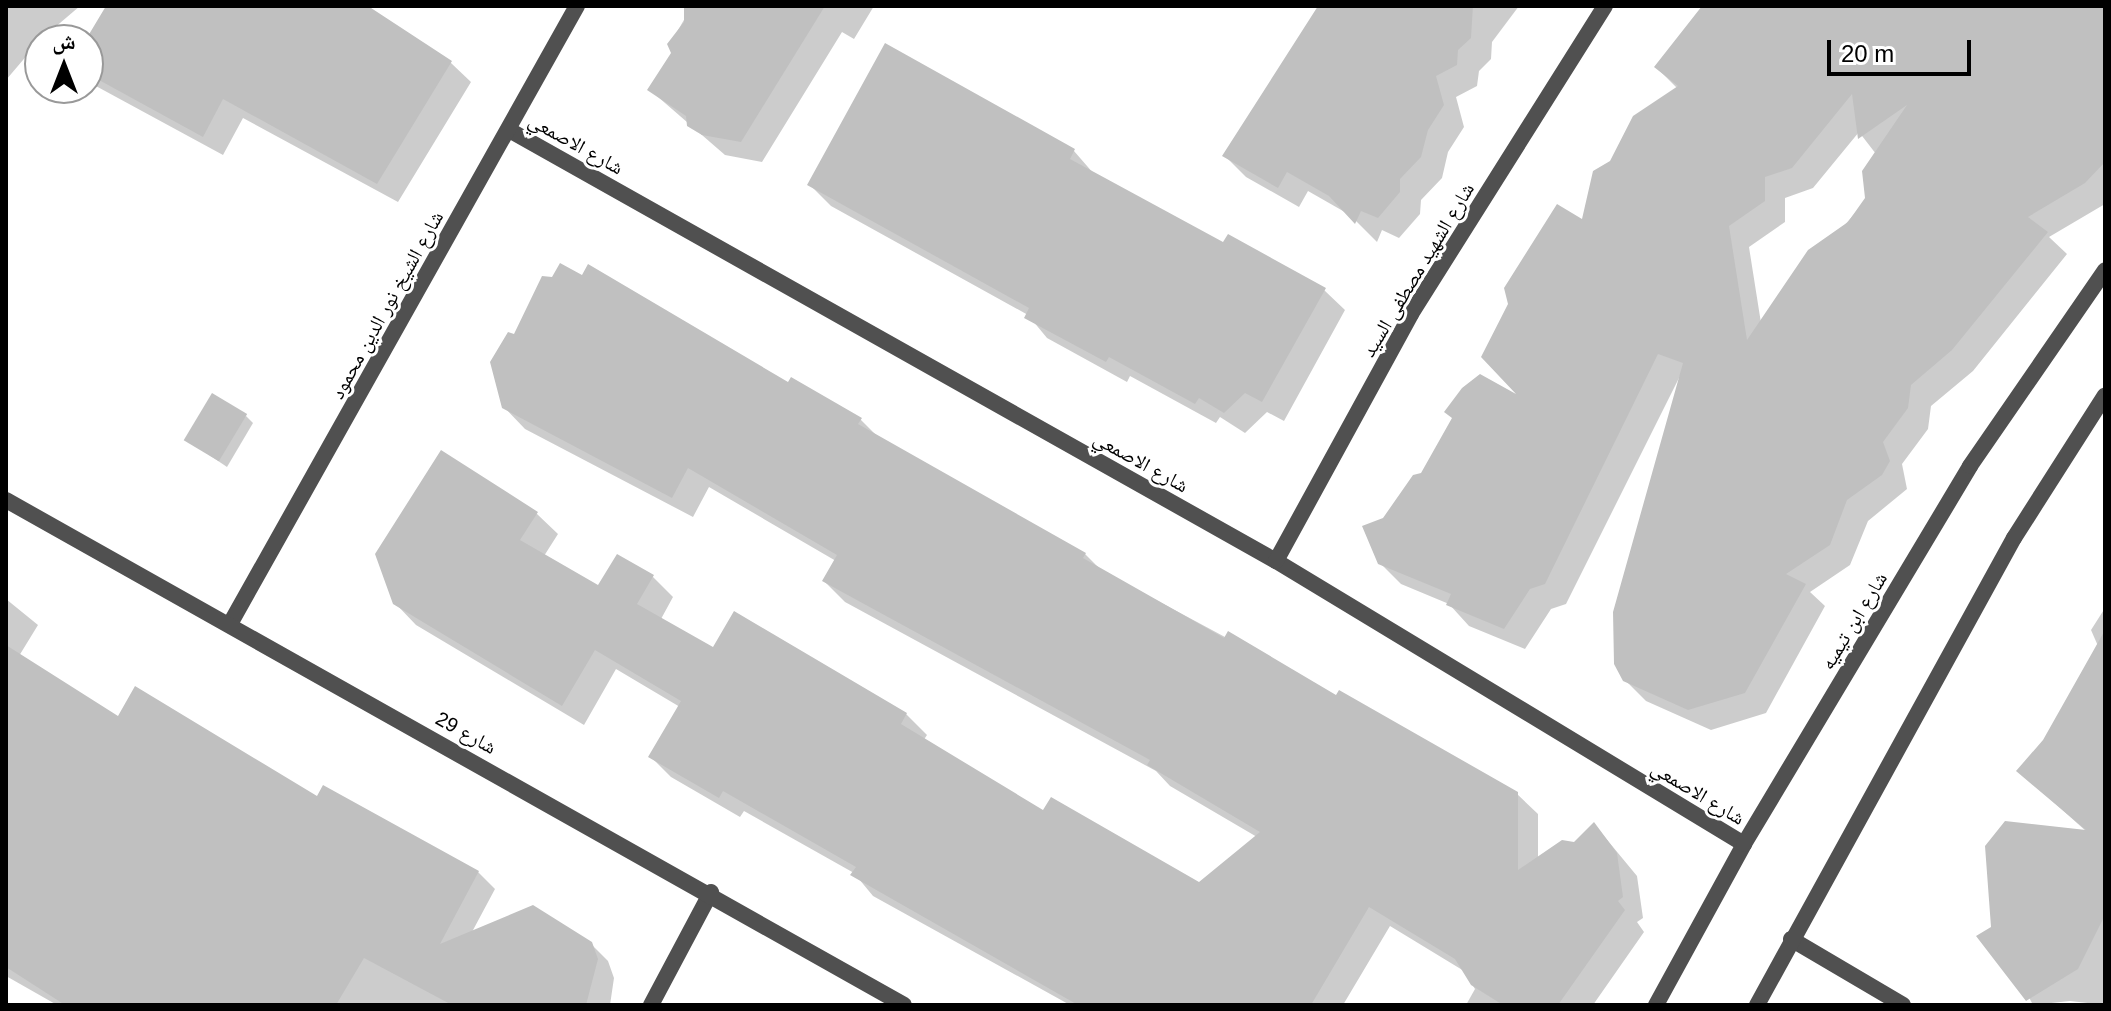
<!DOCTYPE html>
<html>
<head>
<meta charset="utf-8">
<style>
  body { margin:0 }
  #map { position:relative; width:2111px; height:1011px; overflow:hidden; background:#fff; font-family:Helvetica,"Noto Naskh Arabic",sans-serif }
  div>[style] { position:absolute }
  .shadow>* { inset:0; background:#0003 }
  .building>* { inset:0; background:#c0c0c0; transform-origin:0 0 }
  .minor>* { height:16px; margin:-8px; padding:0 8px; transform-origin:8px; border-radius:8px; background:#505050 }
  .tertiary>* { height:16px; margin:-8px; padding:0 8px; transform-origin:8px; border-radius:8px; background:#505050 }
  span { translate:-50% -50%; white-space:nowrap; text-align:center; line-height:1.15; -webkit-text-stroke:6px #fff; paint-order:stroke }
  .street-label { font-size:20px; color:#000 }
  .frame { position:absolute; inset:0; border:8px solid #000; pointer-events:none }
  .north { position:absolute; left:24px; top:24px; width:80px; height:80px; box-sizing:border-box; background:#fff; border:2px solid #999; border-radius:50%; rotate:0deg; font-size:22px; font-weight:700; line-height:32px; text-align:center; color:#000 }
  .north::after { content:''; display:block; margin:auto; width:28px; height:36px; background:#000; clip-path:polygon(50% 0,100% 100%,50% 72%,0 100%) }
  .scale { position:absolute; left:1827px; top:40px; width:144px; height:36px; box-sizing:border-box; border:4px solid #000; border-top:0; padding-left:10px; font-size:24px; line-height:28px; white-space:nowrap; color:#000; -webkit-text-stroke:6px #fff; paint-order:stroke }
</style>
</head>
<body>
<div id="map">
  <div class="shadow">
    <i style="clip-path:polygon(6px 6px,80px 6px,40px 40px,6px 80px)"></i>
    <i style="clip-path:polygon(108px 6px,362px 6px,451px 63px,471px 82px,398px 202px,243px 118px,223px 155px,94px 85px,88px 79px,88px 40px)"></i>
    <i style="clip-path:polygon(692px 6px,874px 6px,854px 39px,842px 32px,762px 162px,725px 155px,650px 90px,674px 53px,670px 44px)"></i>
    <i style="clip-path:polygon(1332px 6px,1519px 6px,1492px 42px,1491px 59px,1479px 71px,1477px 86px,1456px 97px,1464px 127px,1448px 152px,1442px 178px,1421px 200px,1420px 214px,1399px 238px,1382px 230px,1377px 242px,1350px 215px,1308px 191px,1299px 207px,1246px 177px,1225px 156px)"></i>
    <i style="clip-path:polygon(evenodd,1705px 6px,2105px 6px,2105px 204px,2049px 237px,2067px 254px,1973px 371px,1931px 406px,1928px 429px,1902px 464px,1907px 489px,1868px 521px,1850px 565px,1810px 592px,1825px 606px,1766px 713px,1711px 730px,1646px 701px,1625px 680px,1683px 370px,1566px 604px,1551px 609px,1525px 649px,1469px 626px,1449px 604px,1401px 584px,1380px 563px,1384px 519px,1423px 475px,1524px 400px,1583px 222px,1612px 162px,1678px 89px,1656px 67px,1705px 6px,1859px 132px,1876px 154px,1867px 199px,1761px 323px,1749px 247px,1785px 222px,1785px 198px,1813px 188px,1859px 132px)"></i>
    <i style="clip-path:polygon(1074px 151px,1094px 174px,1224px 245px,1324px 290px,1345px 310px,1284px 421px,1267px 412px,1245px 433px,1220px 417px,1216px 423px,1130px 376px,1127px 382px,1047px 338px,1028px 315px,831px 206px,810px 185px)"></i>
    <i style="clip-path:polygon(791px 379px,861px 420px,880px 439px,1085px 554px,1102px 571px,1516px 793px,1538px 814px,1538px 859px,1575px 844px,1594px 824px,1637px 876px,1643px 918px,1637px 922px,1644px 932px,1593px 1005px,1466px 1005px,1475px 989px,1464px 971px,1390px 926px,1343px 1005px,1070px 1005px,873px 896px,854px 873px,744px 811px,740px 817px,671px 777px,650px 756px,680px 707px,616px 669px,584px 725px,416px 625px,395px 603px,442px 453px,537px 514px,558px 534px,544px 556px,599px 588px,653px 577px,673px 597px,661px 619px,714px 650px,906px 714px,927px 735px,923px 741px,1043px 813px,1199px 884px,1257px 837px,1170px 786px,1156px 771px,845px 602px,824px 581px,836px 561px,709px 487px,693px 517px,525px 429px,504px 407px,788px 385px)"></i>
    <i style="clip-path:polygon(246px 416px,253px 423px,227px 467px,187px 440px)"></i>
    <i style="clip-path:polygon(6px 599px,38px 625px,19px 656px,119px 719px,318px 799px,478px 872px,495px 889px,472px 932px,590px 943px,608px 961px,614px 978px,610px 1005px,57px 1005px,6px 976px)"></i>
    <i style="clip-path:polygon(2105px 608px,2105px 1005px,2070px 1001px,2033px 1005px,1993px 928px,2087px 832px,2019px 771px,2044px 741px,2098px 646px,2091px 630px)"></i>
  </div>
  <div class="building">
    <i style="clip-path:polygon(106px 6px,368px 6px,452px 61px,377px 184px,223px 99px,203px 137px,88px 74px,88px 36px)"></i>
    <i style="clip-path:polygon(684px 6px,825px 6px,741px 142px,702px 135px,687px 126px,686px 116px,647px 90px,671px 53px,667px 44px,684px 22px)"></i>
    <i style="clip-path:polygon(1318px 6px,1473px 6px,1471px 38px,1458px 50px,1457px 65px,1436px 76px,1444px 105px,1428px 130px,1421px 157px,1400px 179px,1400px 192px,1378px 218px,1361px 211px,1355px 224px,1329px 196px,1287px 172px,1278px 188px,1222px 156px)"></i>
    <i style="clip-path:polygon(evenodd,1702px 6px,2105px 6px,2105px 162px,2085px 183px,2028px 217px,2048px 232px,1952px 350px,1911px 385px,1908px 408px,1883px 442px,1890px 461px,1882px 475px,1847px 500px,1830px 545px,1786px 574px,1806px 584px,1745px 693px,1688px 710px,1623px 681px,1614px 664px,1613px 612px,1683px 363px,1658px 354px,1545px 584px,1530px 589px,1504px 629px,1446px 605px,1451px 594px,1378px 564px,1362px 526px,1383px 518px,1413px 475px,1421px 473px,1452px 418px,1444px 412px,1462px 388px,1480px 374px,1516px 394px,1481px 357px,1508px 304px,1504px 288px,1557px 204px,1582px 219px,1593px 171px,1610px 161px,1633px 116px,1678px 86px,1654px 67px,1702px 6px,1852px 94px,1858px 139px,1907px 105px,1862px 171px,1865px 198px,1848px 222px,1808px 250px,1747px 340px,1729px 226px,1765px 201px,1765px 177px,1792px 168px,1852px 94px)"></i>
    <i style="clip-path:polygon(885px 43px,1075px 149px,1070px 159px,1223px 242px,1228px 234px,1326px 288px,1262px 402px,1245px 393px,1224px 413px,1199px 398px,1195px 404px,1109px 357px,1106px 362px,1024px 318px,1029px 308px,807px 185px)"></i>
    <i style="clip-path:polygon(560px 263px,582px 275px,588px 264px,788px 382px,791px 377px,862px 418px,858px 424px,1086px 553px,1083px 558px,1224px 638px,1228px 631px,1336px 695px,1339px 690px,1518px 792px,1518px 870px,1562px 840px,1574px 842px,1594px 822px,1617px 853px,1623px 897px,1618px 901px,1625px 910px,1558px 1005px,1503px 1005px,1471px 985px,1455px 959px,1369px 907px,1311px 1005px,1078px 1005px,850px 875px,856px 867px,723px 791px,719px 798px,648px 757px,681px 701px,595px 650px,562px 706px,393px 604px,375px 554px,441px 450px,538px 512px,520px 540px,598px 585px,617px 554px,654px 575px,637px 604px,713px 647px,734px 611px,907px 713px,901px 724px,1043px 810px,1051px 797px,1199px 882px,1260px 832px,1147px 765px,1150px 760px,822px 581px,837px 555px,688px 468px,672px 498px,502px 408px,490px 362px,508px 332px,514px 334px,542px 276px,552px 277px)"></i>
    <i style="left:212px;top:393px;width:41px;height:55px;rotate:31deg"></i>
    <i style="clip-path:polygon(2105px 630px,2105px 915px,2078px 969px,2026px 1001px,1976px 936px,1991px 927px,1985px 846px,2005px 821px,2086px 830px,2016px 771px,2043px 740px)"></i>
    <i style="clip-path:polygon(6px 645px,118px 716px,135px 686px,317px 796px,323px 785px,479px 871px,440px 944px,533px 905px,592px 942px,598px 959px,586px 1005px,452px 1005px,364px 958px,336px 1005px,65px 1005px,6px 967px)"></i>
  </div>
  <div class="minor">
    <i style="left:509px;top:130px;width:880px;rotate:29.33deg"></i>
    <i style="left:1276px;top:561px;width:547px;rotate:31.16deg"></i>
    <i style="left:1276px;top:561px;width:281px;rotate:-61.3deg"></i>
    <i style="left:1411px;top:314px;width:364px;rotate:-57.8deg"></i>
    <i style="left:230px;top:624px;width:709px;rotate:-60.69deg"></i>
    <i style="left:1791px;top:939px;width:130px;rotate:30.5deg"></i>
    <i style="left:651px;top:1005px;width:128px;rotate:-62deg"></i>
  </div>
  <div class="tertiary">
    <i style="left:6px;top:500px;width:1030px;rotate:29.35deg"></i>
    <i style="left:1656px;top:1005px;width:183px;rotate:-61.3deg"></i>
    <i style="left:1744px;top:844px;width:440px;rotate:-59.1deg"></i>
    <i style="left:1970px;top:466px;width:238px;rotate:-55.4deg"></i>
    <i style="left:1757px;top:1005px;width:533px;rotate:-61.18deg"></i>
    <i style="left:2014px;top:538px;width:169px;rotate:-57.5deg"></i>
  </div>
  <div class="street-label">
    <span style="left:576px;top:144px;rotate:29deg">شارع الاصمعي</span>
    <span style="left:1418px;top:270px;rotate:-59deg">شارع الشهيد مصطفى السيد</span>
    <span style="left:387px;top:305px;rotate:-61deg">شارع الشيخ نور الدين محمود</span>
    <span style="left:1141px;top:462px;rotate:29deg">شارع الاصمعي</span>
    <span style="left:1854px;top:621px;rotate:-59deg">شارع ابن تيميه</span>
    <span style="left:466px;top:733px;rotate:29deg">شارع 29</span>
    <span style="left:1698px;top:793px;rotate:31deg">شارع الاصمعي</span>
  </div>
  <div class="frame"></div>
  <div class="north">ش</div>
  <div class="scale">20 m</div>
</div>
</body>
</html>
